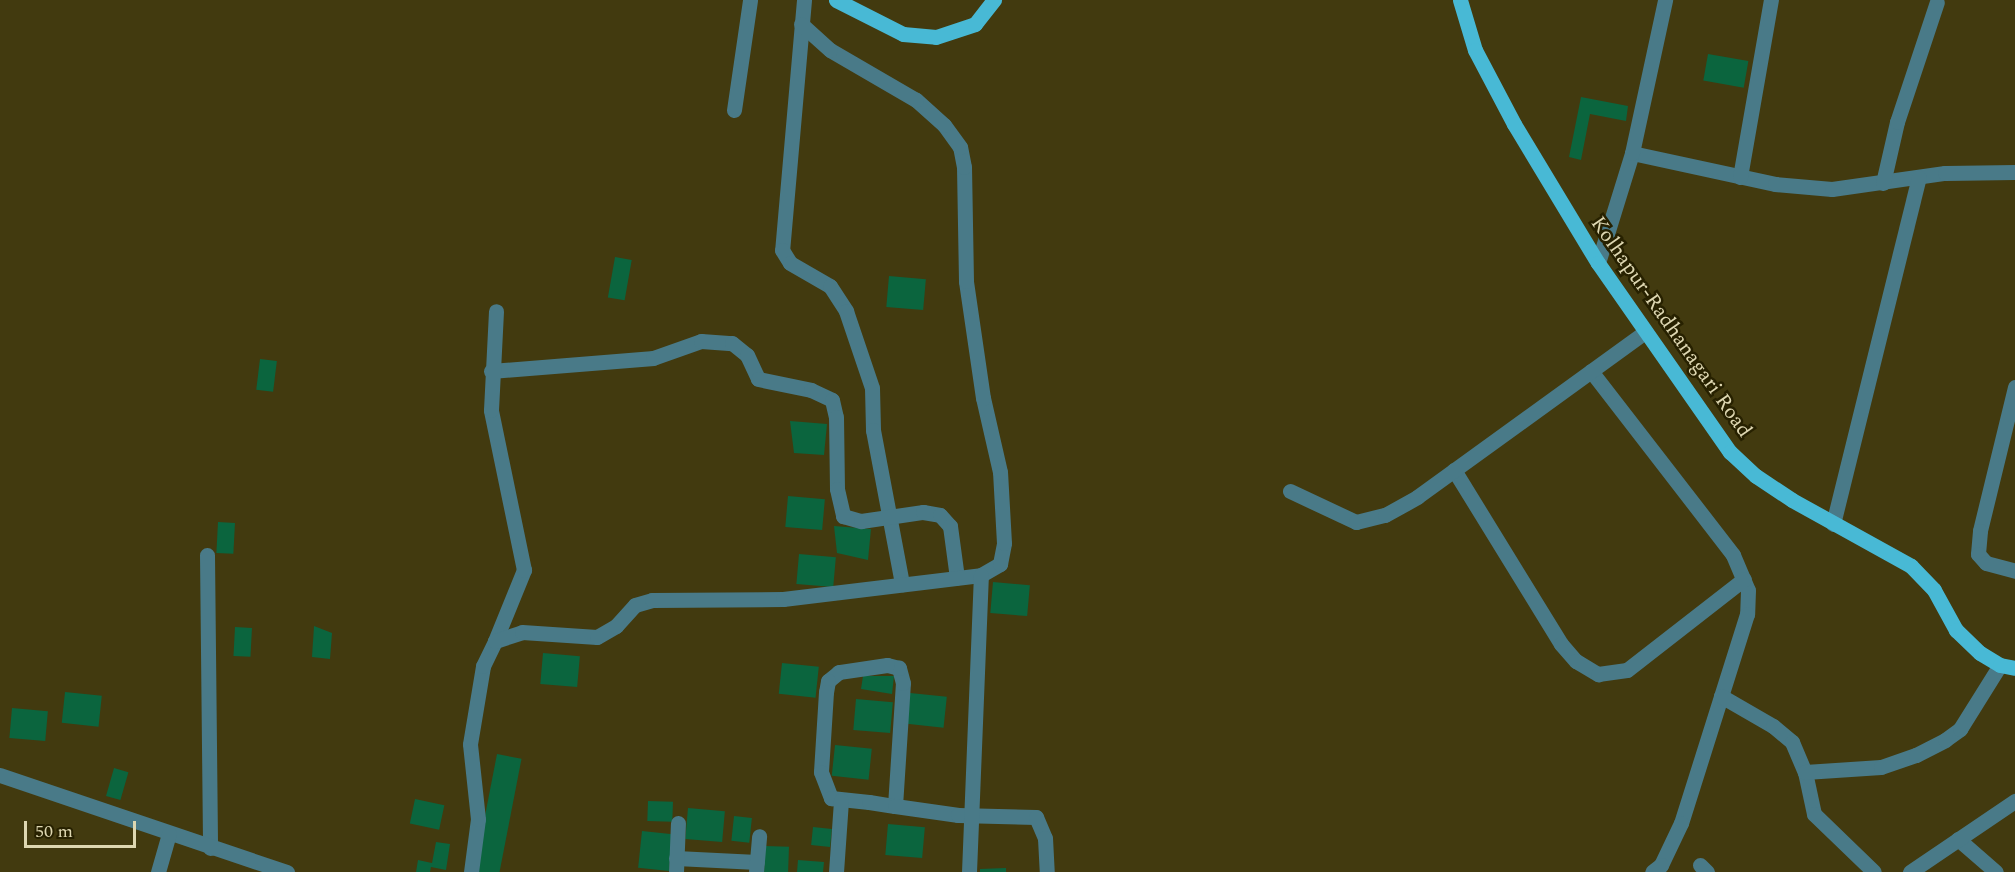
<!DOCTYPE html>
<html>
<head>
<meta charset="utf-8">
<style>
  body { margin:0 }
  #map { position:relative; width:2015px; height:872px; overflow:hidden; background:#423a0f; font-family:Spectral,serif }
  div>[style] { position:absolute }
  .building>* { inset:0; background:#0b653e; transform-origin:0 0 }
  .minor>* { height:15px; margin:-7.5px; padding:0 7.5px; transform-origin:7.5px; border-radius:7.5px; background:#497a88 }
  .major>* { height:15px; margin:-7.5px; padding:0 7.5px; transform-origin:7.5px; border-radius:7.5px; background:#48b9d5 }
  span { translate:-50% -50%; white-space:nowrap; text-align:center; line-height:1.15; -webkit-text-stroke:5px #272100; paint-order:stroke }
  .street-label { font-size:21px; color:#ded7b1 }
  .scale { position:absolute; left:24px; top:821px; width:112px; height:27px; box-sizing:border-box; border:3px solid #ded7b1; border-top:0; padding-left:8px; font-size:18px; line-height:21px; white-space:nowrap; color:#ded7b1; -webkit-text-stroke:4px #272100; paint-order:stroke }
</style>
</head>
<body>
<div id="map">
  <div class="building">
    <i style="left:1708px;top:54px;width:41px;height:27px;rotate:10deg"></i>
    <i style="clip-path:polygon(1581px 97px,1628px 106px,1626px 121px,1590px 114px,1581px 160px,1569px 157px)"></i>
    <i style="left:615px;top:257px;width:17px;height:41px;rotate:10deg"></i>
    <i style="left:889px;top:276px;width:37px;height:31px;rotate:5deg"></i>
    <i style="left:260px;top:359px;width:17px;height:31px;rotate:7deg"></i>
    <i style="clip-path:polygon(790px 421px,827px 424px,824px 455px,794px 453px)"></i>
    <i style="left:788px;top:496px;width:37px;height:31px;rotate:5deg"></i>
    <i style="left:218px;top:522px;width:17px;height:31px;rotate:3deg"></i>
    <i style="clip-path:polygon(834px 526px,871px 529px,868px 560px,837px 553px)"></i>
    <i style="left:799px;top:554px;width:37px;height:30px;rotate:5deg"></i>
    <i style="left:993px;top:582px;width:37px;height:31px;rotate:5deg"></i>
    <i style="clip-path:polygon(314px 626px,332px 633px,330px 659px,312px 657px)"></i>
    <i style="left:235px;top:627px;width:17px;height:29px;rotate:3deg"></i>
    <i style="left:543px;top:653px;width:37px;height:31px;rotate:5deg"></i>
    <i style="left:782px;top:663px;width:37px;height:31px;rotate:6deg"></i>
    <i style="clip-path:polygon(863px 676px,894px 676px,892px 694px,861px 689px)"></i>
    <i style="left:65px;top:692px;width:37px;height:31px;rotate:6deg"></i>
    <i style="left:910px;top:693px;width:37px;height:31px;rotate:6deg"></i>
    <i style="left:856px;top:699px;width:37px;height:31px;rotate:5deg"></i>
    <i style="left:12px;top:708px;width:36px;height:30px;rotate:5deg"></i>
    <i style="left:835px;top:745px;width:37px;height:31px;rotate:6deg"></i>
    <i style="left:497px;top:754px;width:25px;height:120px;rotate:11deg"></i>
    <i style="left:114px;top:768px;width:15px;height:29px;rotate:16deg"></i>
    <i style="left:415px;top:799px;width:30px;height:25px;rotate:12deg"></i>
    <i style="left:648px;top:801px;width:25px;height:20px;rotate:2deg"></i>
    <i style="left:688px;top:808px;width:37px;height:31px;rotate:5deg"></i>
    <i style="left:734px;top:816px;width:18px;height:25px;rotate:6deg"></i>
    <i style="left:888px;top:824px;width:37px;height:31px;rotate:5deg"></i>
    <i style="left:813px;top:827px;width:19px;height:18px;rotate:6deg"></i>
    <i style="left:642px;top:831px;width:31px;height:37px;rotate:6deg"></i>
    <i style="clip-path:polygon(436px 842px,450px 844px,446px 870px,431px 867px,430px 872px,416px 872px,418px 860px,432px 863px)"></i>
    <i style="left:765px;top:846px;width:24px;height:26px;rotate:2deg"></i>
    <i style="clip-path:polygon(798px 860px,824px 862px,823px 872px,797px 872px)"></i>
    <i style="clip-path:polygon(1006px 868px,1006px 872px,980px 872px,980px 869px)"></i>
  </div>
  <div class="minor">
    <i style="left:804px;top:0;width:251px;rotate:95deg"></i>
    <i style="left:782px;top:250px;width:15px;rotate:58deg"></i>
    <i style="left:790px;top:263px;width:46px;rotate:29.9deg"></i>
    <i style="left:830px;top:286px;width:30px;rotate:57deg"></i>
    <i style="left:846px;top:311px;width:81px;rotate:71.3deg"></i>
    <i style="left:872px;top:388px;width:42px;rotate:88.6deg"></i>
    <i style="left:873px;top:430px;width:157px;rotate:79.3deg"></i>
    <i style="left:734px;top:110px;width:111px;rotate:-81.7deg"></i>
    <i style="left:1632px;top:153px;width:146px;rotate:12.2deg"></i>
    <i style="left:1775px;top:184px;width:57px;rotate:5deg"></i>
    <i style="left:1832px;top:189px;width:114px;rotate:-8.1deg"></i>
    <i style="left:1945px;top:173px;width:70px;rotate:-0.8deg"></i>
    <i style="left:1740px;top:177px;width:180px;rotate:-80.1deg"></i>
    <i style="left:1883px;top:183px;width:63px;rotate:-77.1deg"></i>
    <i style="left:1897px;top:122px;width:126px;rotate:-71.6deg"></i>
    <i style="left:1598px;top:263px;width:115px;rotate:-72.8deg"></i>
    <i style="left:1632px;top:153px;width:157px;rotate:-77.8deg"></i>
    <i style="left:491px;top:371px;width:163px;rotate:-4.6deg"></i>
    <i style="left:653px;top:358px;width:51px;rotate:-19.5deg"></i>
    <i style="left:701px;top:341px;width:31px;rotate:4deg"></i>
    <i style="left:732px;top:343px;width:19px;rotate:39deg"></i>
    <i style="left:747px;top:355px;width:26px;rotate:65deg"></i>
    <i style="left:758px;top:379px;width:54px;rotate:11.7deg"></i>
    <i style="left:811px;top:390px;width:23px;rotate:25deg"></i>
    <i style="left:832px;top:400px;width:17px;rotate:77deg"></i>
    <i style="left:836px;top:417px;width:72px;rotate:89.2deg"></i>
    <i style="left:837px;top:489px;width:28px;rotate:77deg"></i>
    <i style="left:843px;top:516px;width:19px;rotate:16deg"></i>
    <i style="left:861px;top:521px;width:63px;rotate:-8.3deg"></i>
    <i style="left:923px;top:512px;width:17px;rotate:10deg"></i>
    <i style="left:940px;top:515px;width:15px;rotate:48deg"></i>
    <i style="left:950px;top:526px;width:52px;rotate:82.3deg"></i>
    <i style="left:1591px;top:371px;width:232px;rotate:52.3deg"></i>
    <i style="left:1733px;top:555px;width:38px;rotate:67deg"></i>
    <i style="left:1748px;top:590px;width:24px;rotate:92deg"></i>
    <i style="left:1747px;top:614px;width:219px;rotate:107.5deg"></i>
    <i style="left:1681px;top:823px;width:47px;rotate:115.5deg"></i>
    <i style="left:1661px;top:865px;width:11px;rotate:142deg"></i>
    <i style="left:2015px;top:387px;width:148px;rotate:103.7deg"></i>
    <i style="left:1980px;top:531px;width:23px;rotate:95deg"></i>
    <i style="left:1978px;top:554px;width:12px;rotate:48deg"></i>
    <i style="left:1986px;top:563px;width:30px;rotate:15deg"></i>
    <i style="left:1454px;top:470px;width:204px;rotate:58.4deg"></i>
    <i style="left:1561px;top:644px;width:23px;rotate:49deg"></i>
    <i style="left:1576px;top:661px;width:26px;rotate:31deg"></i>
    <i style="left:1598px;top:674px;width:29px;rotate:-8deg"></i>
    <i style="left:1627px;top:670px;width:148px;rotate:-37.9deg"></i>
    <i style="left:1290px;top:491px;width:73px;rotate:25.2deg"></i>
    <i style="left:1356px;top:522px;width:30px;rotate:-14deg"></i>
    <i style="left:1385px;top:515px;width:37px;rotate:-29deg"></i>
    <i style="left:1417px;top:497px;width:281px;rotate:-35.9deg"></i>
    <i style="left:1833px;top:524px;width:357px;rotate:-76.1deg"></i>
    <i style="left:207px;top:555px;width:293px;rotate:89.4deg"></i>
    <i style="left:495px;top:641px;width:77px;rotate:-67.8deg"></i>
    <i style="left:524px;top:570px;width:163px;rotate:-101.7deg"></i>
    <i style="left:491px;top:410px;width:99px;rotate:-87.1deg"></i>
    <i style="left:1721px;top:696px;width:60px;rotate:30deg"></i>
    <i style="left:1773px;top:726px;width:25px;rotate:40deg"></i>
    <i style="left:1792px;top:742px;width:33px;rotate:67deg"></i>
    <i style="left:1805px;top:772px;width:43px;rotate:77.9deg"></i>
    <i style="left:1814px;top:814px;width:83px;rotate:44deg"></i>
    <i style="left:1805px;top:772px;width:76px;rotate:-3.8deg"></i>
    <i style="left:1881px;top:767px;width:37px;rotate:-19deg"></i>
    <i style="left:1916px;top:755px;width:33px;rotate:-27deg"></i>
    <i style="left:1945px;top:740px;width:19px;rotate:-36deg"></i>
    <i style="left:1960px;top:729px;width:75px;rotate:-58deg"></i>
    <i style="left:0;top:775px;width:303px;rotate:18.7deg"></i>
    <i style="left:895px;top:806px;width:123px;rotate:-86.3deg"></i>
    <i style="left:903px;top:683px;width:16px;rotate:-105deg"></i>
    <i style="left:899px;top:668px;width:12px;rotate:-166deg"></i>
    <i style="left:887px;top:665px;width:49px;rotate:171.7deg"></i>
    <i style="left:839px;top:672px;width:14px;rotate:141deg"></i>
    <i style="left:828px;top:681px;width:11px;rotate:100deg"></i>
    <i style="left:826px;top:692px;width:80px;rotate:93.6deg"></i>
    <i style="left:821px;top:772px;width:28px;rotate:69deg"></i>
    <i style="left:831px;top:798px;width:38px;rotate:6deg"></i>
    <i style="left:869px;top:802px;width:26px;rotate:9deg"></i>
    <i style="left:895px;top:806px;width:64px;rotate:8.1deg"></i>
    <i style="left:958px;top:815px;width:78px;rotate:1.5deg"></i>
    <i style="left:1036px;top:817px;width:23px;rotate:67deg"></i>
    <i style="left:1045px;top:838px;width:34px;rotate:87deg"></i>
    <i style="left:1958px;top:839px;width:50px;rotate:41deg"></i>
    <i style="left:676px;top:858px;width:81px;rotate:2.8deg"></i>
    <i style="left:1700px;top:865px;width:10px;rotate:45deg"></i>
    <i style="left:158px;top:872px;width:40px;rotate:-74deg"></i>
    <i style="left:471px;top:872px;width:53px;rotate:-82.5deg"></i>
    <i style="left:478px;top:819px;width:75px;rotate:-96.1deg"></i>
    <i style="left:470px;top:744px;width:79px;rotate:-80.5deg"></i>
    <i style="left:483px;top:666px;width:28px;rotate:-64deg"></i>
    <i style="left:495px;top:641px;width:28px;rotate:-18deg"></i>
    <i style="left:522px;top:632px;width:75px;rotate:3.8deg"></i>
    <i style="left:597px;top:637px;width:22px;rotate:-30deg"></i>
    <i style="left:616px;top:626px;width:28px;rotate:-48deg"></i>
    <i style="left:635px;top:605px;width:18px;rotate:-16deg"></i>
    <i style="left:652px;top:600px;width:131px;rotate:-0.4deg"></i>
    <i style="left:783px;top:599px;width:199px;rotate:-6.9deg"></i>
    <i style="left:981px;top:575px;width:22px;rotate:-30deg"></i>
    <i style="left:1000px;top:564px;width:21px;rotate:-79deg"></i>
    <i style="left:1004px;top:543px;width:71px;rotate:-93.2deg"></i>
    <i style="left:1000px;top:472px;width:76px;rotate:-102.9deg"></i>
    <i style="left:983px;top:398px;width:118px;rotate:-98.3deg"></i>
    <i style="left:966px;top:281px;width:114px;rotate:-91deg"></i>
    <i style="left:964px;top:167px;width:20px;rotate:-101deg"></i>
    <i style="left:960px;top:147px;width:27px;rotate:-126deg"></i>
    <i style="left:944px;top:125px;width:38px;rotate:-138deg"></i>
    <i style="left:916px;top:100px;width:99px;rotate:-149.8deg"></i>
    <i style="left:830px;top:50px;width:39px;rotate:-138deg"></i>
    <i style="left:676px;top:872px;width:49px;rotate:-87.7deg"></i>
    <i style="left:756px;top:872px;width:36px;rotate:-85deg"></i>
    <i style="left:836px;top:872px;width:72px;rotate:-86deg"></i>
    <i style="left:969px;top:872px;width:297px;rotate:-87.7deg"></i>
    <i style="left:1910px;top:872px;width:127px;rotate:-34.1deg"></i>
  </div>
  <div class="major">
    <i style="left:836px;top:0;width:75px;rotate:26.9deg"></i>
    <i style="left:903px;top:34px;width:33px;rotate:5deg"></i>
    <i style="left:936px;top:37px;width:41px;rotate:-18.4deg"></i>
    <i style="left:975px;top:24px;width:31px;rotate:-52deg"></i>
    <i style="left:1460px;top:0;width:52px;rotate:73.3deg"></i>
    <i style="left:1475px;top:50px;width:84px;rotate:62.2deg"></i>
    <i style="left:1514px;top:124px;width:162px;rotate:58.9deg"></i>
    <i style="left:1598px;top:263px;width:231px;rotate:55.1deg"></i>
    <i style="left:1730px;top:452px;width:35px;rotate:43deg"></i>
    <i style="left:1756px;top:476px;width:43px;rotate:33.7deg"></i>
    <i style="left:1792px;top:500px;width:136px;rotate:29deg"></i>
    <i style="left:1911px;top:566px;width:33px;rotate:46deg"></i>
    <i style="left:1934px;top:590px;width:46px;rotate:61.2deg"></i>
    <i style="left:1956px;top:630px;width:33px;rotate:44deg"></i>
    <i style="left:1980px;top:653px;width:23px;rotate:31deg"></i>
    <i style="left:2000px;top:665px;width:15px;rotate:11deg"></i>
  </div>
  <div class="street-label">
    <span style="left:1671px;top:327px;rotate:55deg">Kolhapur-Radhanagari Road</span>
  </div>
  <div class="scale">50 m</div>
</div>
</body>
</html>
